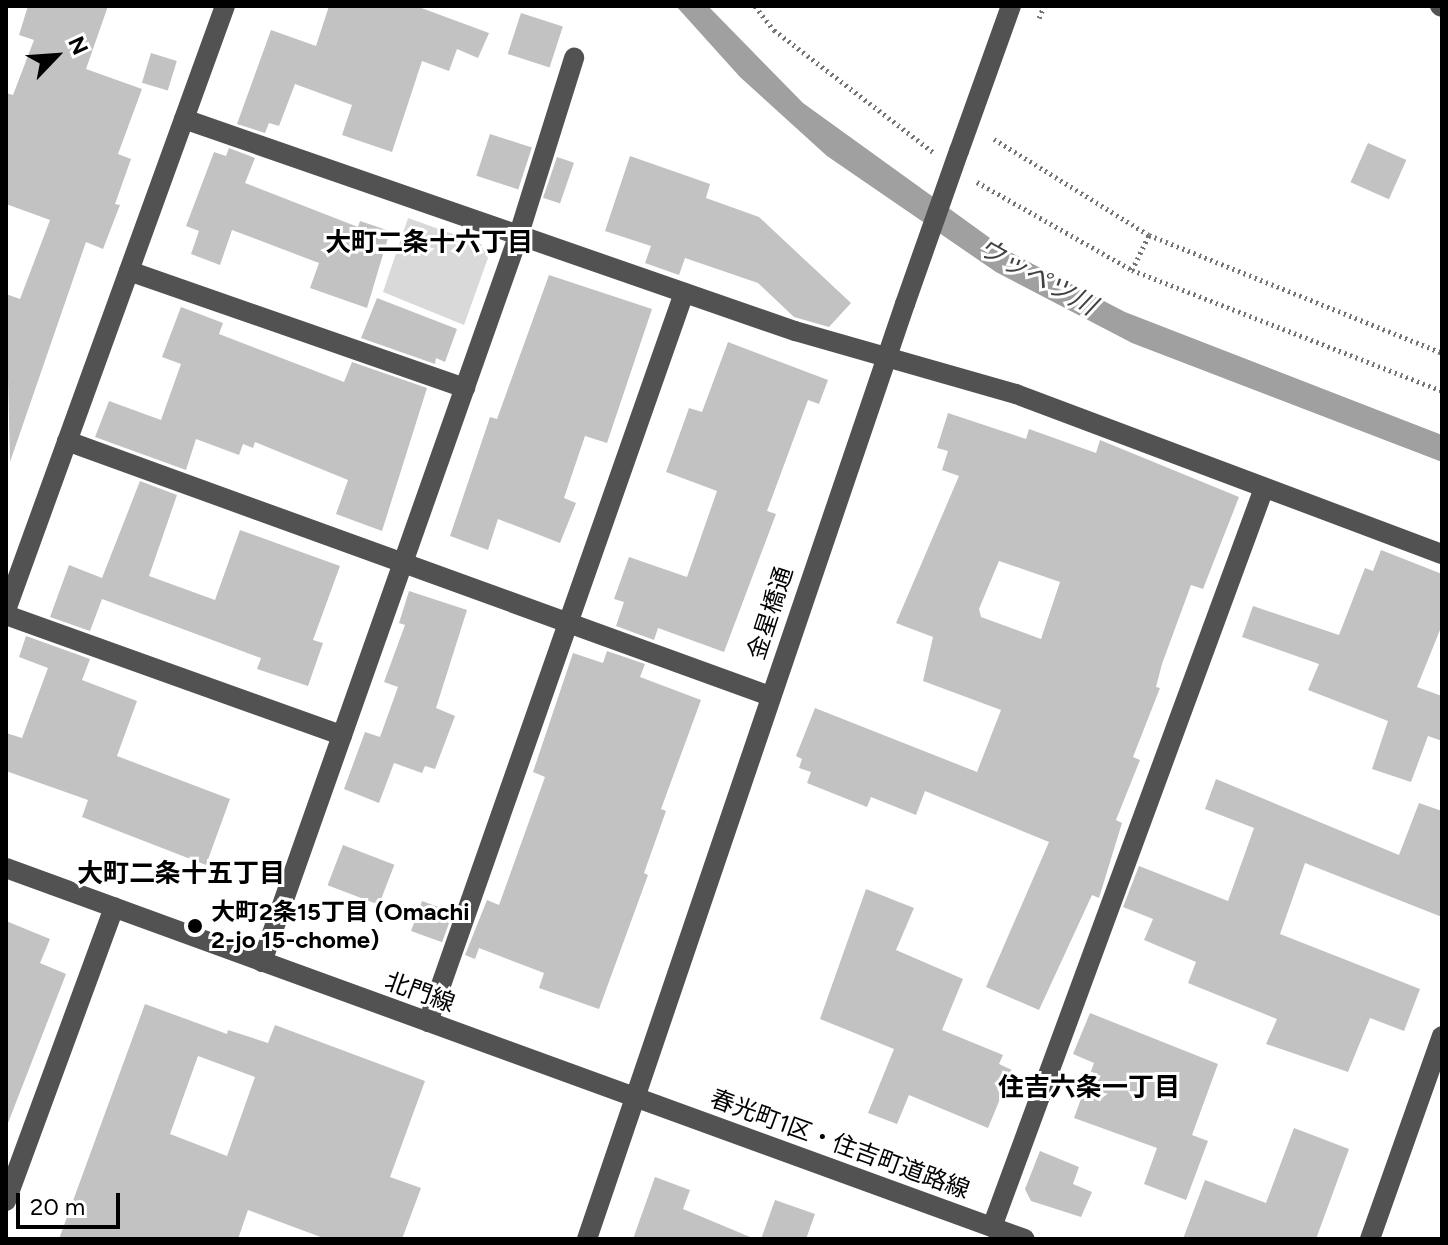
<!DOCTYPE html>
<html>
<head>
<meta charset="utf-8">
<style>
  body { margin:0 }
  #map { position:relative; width:1448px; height:1245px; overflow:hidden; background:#fff; font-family:Figtree,"Noto Sans JP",sans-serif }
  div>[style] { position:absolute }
  .green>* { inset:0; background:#d9d9d9 }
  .water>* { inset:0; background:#a0a0a0 }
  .building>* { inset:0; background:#c2c2c2; transform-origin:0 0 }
  .path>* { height:5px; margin-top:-2.5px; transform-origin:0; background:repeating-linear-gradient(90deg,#747474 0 2px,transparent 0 6px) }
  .minor>* { height:20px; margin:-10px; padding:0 10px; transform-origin:10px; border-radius:10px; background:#525252 }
  .minor-bridge>* { height:20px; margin:-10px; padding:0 10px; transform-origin:10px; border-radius:10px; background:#525252 }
  .dots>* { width:22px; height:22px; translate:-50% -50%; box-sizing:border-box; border:4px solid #fff; border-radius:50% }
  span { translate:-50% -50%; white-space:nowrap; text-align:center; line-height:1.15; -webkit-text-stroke:6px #fff; paint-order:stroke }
  .street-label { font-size:24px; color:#000 }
  .poi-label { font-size:24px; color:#000; font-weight:700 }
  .left { translate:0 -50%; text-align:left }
  .neighbourhood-label { font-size:26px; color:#000; font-weight:700 }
  .water-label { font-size:26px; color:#414141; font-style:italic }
  .frame { position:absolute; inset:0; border:8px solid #000; pointer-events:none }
  .north { position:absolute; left:16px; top:16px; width:80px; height:80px; -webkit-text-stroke:6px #fff; paint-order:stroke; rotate:65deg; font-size:22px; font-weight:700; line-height:32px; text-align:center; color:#000 }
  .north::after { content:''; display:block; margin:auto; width:28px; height:36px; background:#000; clip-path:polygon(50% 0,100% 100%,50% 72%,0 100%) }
  .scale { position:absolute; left:16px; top:1193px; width:104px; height:36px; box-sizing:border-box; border:4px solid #000; border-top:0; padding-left:10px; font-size:24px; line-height:28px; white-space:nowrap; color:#000; -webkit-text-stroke:6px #fff; paint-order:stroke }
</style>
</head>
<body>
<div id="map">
  <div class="green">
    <i style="clip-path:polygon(408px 218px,481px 244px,488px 258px,464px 325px,383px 292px)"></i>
  </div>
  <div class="water">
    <i style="clip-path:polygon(676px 6px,708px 6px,803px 103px,1008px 251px,1125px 312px,1442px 435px,1442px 462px,1132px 343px,996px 272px,827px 156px,740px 77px)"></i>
  </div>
  <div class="building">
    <i style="clip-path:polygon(28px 6px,108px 6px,86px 69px,142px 89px,118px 154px,131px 159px,115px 204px,120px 205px,103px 249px,86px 242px,10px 462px,6px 294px,20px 299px,50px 220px,6px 204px,6px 93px,13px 95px,34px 40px,19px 35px)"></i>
    <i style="clip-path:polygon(329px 6px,416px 6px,489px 33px,478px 58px,457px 49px,449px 71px,422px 61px,392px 152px,342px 135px,352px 105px,295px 84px,279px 126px,269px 123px,265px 133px,237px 124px,271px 30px,316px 46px)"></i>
    <i style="left:521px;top:13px;width:44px;height:43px;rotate:18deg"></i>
    <i style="left:151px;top:53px;width:27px;height:31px;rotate:17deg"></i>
    <i style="left:490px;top:134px;width:44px;height:44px;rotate:18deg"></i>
    <i style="left:1368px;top:143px;width:42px;height:43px;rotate:24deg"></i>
    <i style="clip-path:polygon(229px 148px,255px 158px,245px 183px,358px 227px,360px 221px,390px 231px,367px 308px,310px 288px,319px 263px,232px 230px,220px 265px,191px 254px,199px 231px,186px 226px,214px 152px,226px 156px)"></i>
    <i style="clip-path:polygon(630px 156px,710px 184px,706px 198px,759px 217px,851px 303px,829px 327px,794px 317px,758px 283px,685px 258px,679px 275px,645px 263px,651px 246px,605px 231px)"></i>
    <i style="left:557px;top:157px;width:18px;height:43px;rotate:19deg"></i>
    <i style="clip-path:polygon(549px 275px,652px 309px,607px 443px,585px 436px,564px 498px,576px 503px,560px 543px,498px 519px,488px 550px,450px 536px,490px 417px,497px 419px)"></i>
    <i style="clip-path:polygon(377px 298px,457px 329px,445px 362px,436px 358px,435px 364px,361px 338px)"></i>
    <i style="clip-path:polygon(181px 307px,223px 323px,219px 334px,344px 382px,352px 362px,427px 388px,382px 531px,336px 514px,348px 480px,255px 442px,253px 448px,243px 444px,239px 455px,196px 439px,186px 470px,95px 437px,109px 401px,161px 420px,181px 364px,162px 357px)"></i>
    <i style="clip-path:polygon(728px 342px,828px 380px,819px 404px,808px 400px,767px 511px,776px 514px,724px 652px,658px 628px,654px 640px,616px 626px,624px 602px,614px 599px,629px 557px,687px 577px,717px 491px,666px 472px,689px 408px,702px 412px)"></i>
    <i style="clip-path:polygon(evenodd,948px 413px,1026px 439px,1029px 429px,1096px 453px,1100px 440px,1239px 497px,1203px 589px,1191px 585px,1162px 664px,1156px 687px,1160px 688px,1133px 757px,1140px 760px,1116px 820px,1122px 823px,1099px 898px,1092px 895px,1039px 1010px,986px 987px,1049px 842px,925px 791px,916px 815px,871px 797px,867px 807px,807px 783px,811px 772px,799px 768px,802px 759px,796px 756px,815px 708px,977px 772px,1001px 710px,923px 681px,933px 637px,896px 623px,959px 476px,942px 470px,948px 451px,937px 448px,948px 413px,999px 561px,1060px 582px,1041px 639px,981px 617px,979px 609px,999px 561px)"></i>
    <i style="clip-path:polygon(140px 481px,177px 495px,149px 576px,215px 600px,240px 530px,340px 566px,313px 640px,323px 643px,308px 686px,257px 669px,261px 658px,102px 599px,90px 631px,50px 617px,69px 565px,102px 578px)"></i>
    <i style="clip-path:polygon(1381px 550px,1442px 574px,1442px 625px,1417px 687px,1442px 696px,1442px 741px,1428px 736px,1411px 782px,1372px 769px,1388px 721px,1308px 690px,1319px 664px,1242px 637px,1253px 606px,1339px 635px,1365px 568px,1373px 571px)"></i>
    <i style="clip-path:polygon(409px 591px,467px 610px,436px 708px,455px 716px,435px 769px,425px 766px,422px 773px,394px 763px,379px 803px,344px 789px,365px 732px,380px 737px,398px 687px,384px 682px,405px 625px,399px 623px)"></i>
    <i style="clip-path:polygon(26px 636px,90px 659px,82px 680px,137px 701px,117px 756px,230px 799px,206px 865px,82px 817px,88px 800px,6px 771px,6px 733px,22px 738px,48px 668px,19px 657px)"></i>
    <i style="clip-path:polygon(607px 651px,645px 664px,640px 677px,701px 700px,661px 809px,666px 811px,644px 873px,648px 875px,599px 1009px,539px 988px,544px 973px,479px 948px,475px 959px,465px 955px,487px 900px,499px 905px,545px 777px,533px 772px,573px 653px,603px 663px)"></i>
    <i style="clip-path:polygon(1216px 779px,1399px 855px,1419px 803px,1442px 811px,1442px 917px,1305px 863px,1280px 934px,1420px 989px,1404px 1031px,1370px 1018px,1348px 1072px,1266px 1044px,1277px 1019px,1188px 983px,1196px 962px,1144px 940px,1153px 919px,1123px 907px,1139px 866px,1228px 901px,1254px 828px,1205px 809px)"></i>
    <i style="left:343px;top:845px;width:55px;height:43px;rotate:21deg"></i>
    <i style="clip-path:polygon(866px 889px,914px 908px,896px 950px,963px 979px,942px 1030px,1003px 1055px,999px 1064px,1012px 1070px,988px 1128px,909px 1095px,897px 1124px,868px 1113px,894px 1049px,820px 1019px)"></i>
    <i style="left:422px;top:901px;width:33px;height:32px;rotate:20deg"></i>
    <i style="clip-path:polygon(6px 921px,50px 939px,40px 963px,66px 974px,8px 1123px)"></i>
    <i style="clip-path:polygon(evenodd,145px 1004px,227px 1034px,228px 1030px,268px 1043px,275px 1025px,425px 1081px,390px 1177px,421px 1188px,402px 1239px,326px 1239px,248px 1210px,238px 1239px,59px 1239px,145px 1004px,198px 1056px,255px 1077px,227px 1156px,170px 1134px,198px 1056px)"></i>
    <i style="clip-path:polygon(1090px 1013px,1218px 1064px,1192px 1135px,1208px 1141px,1186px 1200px,1144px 1184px,1157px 1148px,1074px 1118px,1094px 1063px,1073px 1054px)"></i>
    <i style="clip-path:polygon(1294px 1128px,1349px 1149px,1316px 1239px,1183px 1239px,1205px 1180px,1266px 1203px)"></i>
    <i style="clip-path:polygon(1040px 1151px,1079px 1167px,1073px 1184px,1092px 1192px,1081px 1217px,1031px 1201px,1025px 1189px)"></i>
    <i style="clip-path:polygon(655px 1177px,690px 1190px,683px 1209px,755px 1239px,633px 1239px)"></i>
    <i style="clip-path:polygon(775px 1200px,815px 1214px,806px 1239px,761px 1239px)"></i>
  </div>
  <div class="path">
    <i style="left:755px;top:6px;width:31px;rotate:52deg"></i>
    <i style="left:774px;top:30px;width:200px;rotate:37.5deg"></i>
    <i style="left:1039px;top:18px;width:13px;rotate:-67deg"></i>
    <i style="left:994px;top:139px;width:182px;rotate:31.8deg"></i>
    <i style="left:1149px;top:235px;width:316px;rotate:21.9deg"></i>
    <i style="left:977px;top:182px;width:178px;rotate:29.6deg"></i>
    <i style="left:1132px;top:270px;width:333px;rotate:21.3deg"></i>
    <i style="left:1132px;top:270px;width:39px;rotate:-64deg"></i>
  </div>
  <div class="minor">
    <i style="left:1440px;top:6px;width:2px;rotate:27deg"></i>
    <i style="left:184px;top:119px;width:647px;rotate:19.14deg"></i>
    <i style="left:795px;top:331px;width:230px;rotate:15.9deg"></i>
    <i style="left:1016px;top:394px;width:455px;rotate:20.6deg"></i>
    <i style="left:959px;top:151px;width:154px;rotate:-70.3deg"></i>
    <i style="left:129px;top:271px;width:356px;rotate:19.2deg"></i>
    <i style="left:67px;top:441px;width:748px;rotate:19.94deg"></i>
    <i style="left:6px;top:610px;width:642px;rotate:-70.07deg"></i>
    <i style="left:6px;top:615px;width:357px;rotate:19.7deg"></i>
    <i style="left:6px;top:868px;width:1084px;rotate:20.01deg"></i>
    <i style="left:262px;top:962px;width:769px;rotate:-70.55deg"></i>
    <i style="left:518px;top:237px;width:188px;rotate:-72.6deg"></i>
    <i style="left:428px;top:1022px;width:773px;rotate:-70.65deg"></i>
    <i style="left:6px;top:1201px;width:313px;rotate:-69.8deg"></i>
    <i style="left:992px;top:1227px;width:787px;rotate:-69.79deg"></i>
    <i style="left:587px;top:1239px;width:988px;rotate:-71.22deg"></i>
    <i style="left:1370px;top:1239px;width:215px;rotate:-70.5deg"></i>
  </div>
  <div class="minor-bridge">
    <i style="left:905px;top:304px;width:162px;rotate:-70.6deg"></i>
  </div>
  <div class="dots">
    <i style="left:195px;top:926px;background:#000"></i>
  </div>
  <div class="street-label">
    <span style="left:770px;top:613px;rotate:-72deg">金星橋通</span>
    <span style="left:420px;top:992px;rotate:20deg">北門線</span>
    <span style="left:840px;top:1144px;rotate:20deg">春光町1区・住吉町道路線</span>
  </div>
  <div class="poi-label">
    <span class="left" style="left:211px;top:926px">大町2条15丁目 (Omachi<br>2-jo 15-chome)</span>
  </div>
  <div class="neighbourhood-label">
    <span style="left:429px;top:243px">大町二条十六丁目</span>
    <span style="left:181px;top:874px">大町二条十五丁目</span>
    <span style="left:1089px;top:1088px">住吉六条一丁目</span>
  </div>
  <div class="water-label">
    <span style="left:1037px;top:277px;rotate:29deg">ウッペツ川</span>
  </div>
  <div class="frame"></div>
  <div class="north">N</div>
  <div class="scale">20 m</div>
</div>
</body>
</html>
